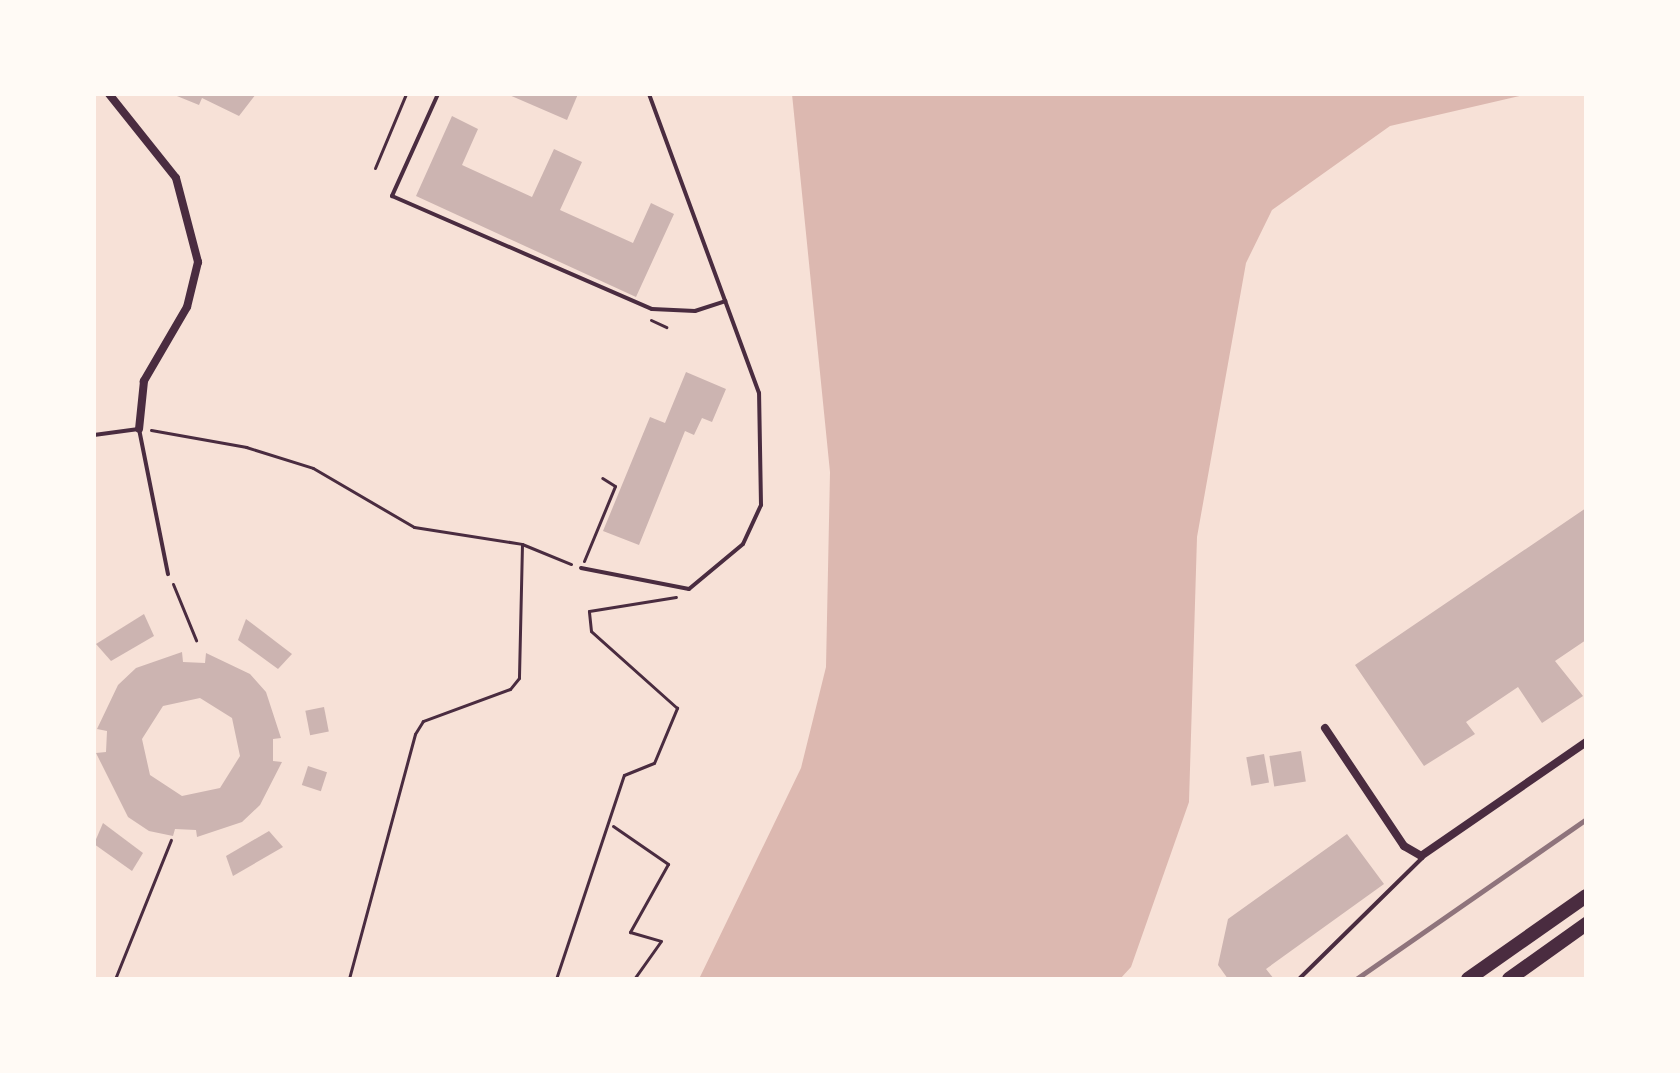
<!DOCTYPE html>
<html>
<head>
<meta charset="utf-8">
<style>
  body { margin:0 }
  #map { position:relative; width:1680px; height:1073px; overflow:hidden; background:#f7e1d7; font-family:"Public Sans",sans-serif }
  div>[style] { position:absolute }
  .water>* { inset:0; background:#dcb8b0 }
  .building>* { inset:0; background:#ccb4b1; transform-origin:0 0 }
  .path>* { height:3px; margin:-1.5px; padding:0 1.5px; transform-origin:1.5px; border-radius:1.5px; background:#4a2c40 }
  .service>* { height:4px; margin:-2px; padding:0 2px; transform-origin:2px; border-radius:2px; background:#4a2c40 }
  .minor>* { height:8px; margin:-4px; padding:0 4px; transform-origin:4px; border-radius:4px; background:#4a2c40 }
  .trunk>* { height:14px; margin:-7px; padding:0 7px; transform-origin:7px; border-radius:7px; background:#4a2c40 }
  .rail>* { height:5px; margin:-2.5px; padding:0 2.5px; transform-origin:2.5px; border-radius:2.5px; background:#8f747c }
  span { translate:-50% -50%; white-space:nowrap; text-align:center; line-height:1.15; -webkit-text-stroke:8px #fffaf5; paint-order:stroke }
  .frame { position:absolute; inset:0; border:96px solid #fffaf5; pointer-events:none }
</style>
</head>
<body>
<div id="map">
  <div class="water">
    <i style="clip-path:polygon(792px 94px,1528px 94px,1390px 126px,1272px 210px,1246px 263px,1197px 537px,1189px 802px,1131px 967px,1120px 979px,699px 979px,801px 768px,826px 667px,830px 472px)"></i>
  </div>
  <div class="building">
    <i style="clip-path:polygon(172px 94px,256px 94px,239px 116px,202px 98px,199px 105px)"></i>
    <i style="clip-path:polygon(507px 94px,578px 94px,567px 120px)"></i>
    <i style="clip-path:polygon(452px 116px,478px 129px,462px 165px,532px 197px,554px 149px,582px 162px,560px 210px,633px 243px,651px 203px,674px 214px,636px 297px,416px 196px)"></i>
    <i style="clip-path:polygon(686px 372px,726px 389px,712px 422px,702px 418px,694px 435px,685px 431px,639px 545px,603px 531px,650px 417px,665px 423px)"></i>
    <i style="clip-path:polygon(1586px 508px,1586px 640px,1555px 661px,1583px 696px,1542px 723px,1518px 687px,1466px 722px,1475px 734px,1424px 766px,1355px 665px)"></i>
    <i style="clip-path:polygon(144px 614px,154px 636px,111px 661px,96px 644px)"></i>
    <i style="clip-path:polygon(246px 619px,292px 654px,278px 669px,238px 640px)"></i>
    <i style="clip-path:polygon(evenodd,182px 652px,183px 662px,205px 663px,206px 653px,250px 674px,266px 692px,281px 738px,273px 739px,273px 761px,282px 762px,260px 805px,242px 822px,197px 837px,196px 830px,175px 829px,173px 836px,149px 831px,128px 817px,96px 753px,106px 752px,107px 731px,97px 729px,118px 685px,136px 668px,182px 652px,200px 698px,232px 718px,240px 756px,220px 788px,182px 796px,150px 775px,142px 739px,163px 706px,200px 698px)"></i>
    <i style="left:324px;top:707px;width:25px;height:19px;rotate:79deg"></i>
    <i style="left:1301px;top:751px;width:31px;height:32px;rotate:81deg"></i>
    <i style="left:1264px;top:754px;width:29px;height:18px;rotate:80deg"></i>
    <i style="left:308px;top:766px;width:20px;height:20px;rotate:18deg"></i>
    <i style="clip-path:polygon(103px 823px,143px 853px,132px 871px,94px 844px)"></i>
    <i style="clip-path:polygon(269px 831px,283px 847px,233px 876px,226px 856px)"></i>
    <i style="clip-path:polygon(1347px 834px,1384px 884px,1266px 969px,1274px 979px,1228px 979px,1218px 965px,1228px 919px)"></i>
  </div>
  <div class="path">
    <i style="left:375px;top:168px;width:80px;rotate:-67.3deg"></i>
    <i style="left:651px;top:320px;width:17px;rotate:25deg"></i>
    <i style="left:151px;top:430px;width:97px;rotate:10.1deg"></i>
    <i style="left:246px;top:447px;width:70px;rotate:17.4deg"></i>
    <i style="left:313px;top:468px;width:117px;rotate:30.3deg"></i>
    <i style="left:414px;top:527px;width:109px;rotate:8.9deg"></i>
    <i style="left:522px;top:544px;width:134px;rotate:91.3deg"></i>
    <i style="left:519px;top:678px;width:14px;rotate:129deg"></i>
    <i style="left:510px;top:689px;width:93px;rotate:159.8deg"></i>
    <i style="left:423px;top:721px;width:15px;rotate:122deg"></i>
    <i style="left:415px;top:734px;width:254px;rotate:105.1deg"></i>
    <i style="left:522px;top:544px;width:53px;rotate:22.2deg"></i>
    <i style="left:584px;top:561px;width:81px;rotate:-67.5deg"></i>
    <i style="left:615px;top:486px;width:15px;rotate:-148deg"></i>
    <i style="left:173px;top:584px;width:61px;rotate:67.7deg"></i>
    <i style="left:613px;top:826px;width:67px;rotate:34.6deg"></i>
    <i style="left:668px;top:864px;width:78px;rotate:119.2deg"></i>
    <i style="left:630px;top:932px;width:32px;rotate:16deg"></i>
    <i style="left:661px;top:941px;width:47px;rotate:125.4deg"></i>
    <i style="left:115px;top:979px;width:150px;rotate:-68.1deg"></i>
    <i style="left:556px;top:979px;width:215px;rotate:-71.6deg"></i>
    <i style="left:624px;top:775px;width:32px;rotate:-22deg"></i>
    <i style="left:654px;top:763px;width:60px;rotate:-67.3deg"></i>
    <i style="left:677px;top:708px;width:115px;rotate:-138.2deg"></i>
    <i style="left:591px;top:631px;width:20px;rotate:-96deg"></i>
    <i style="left:589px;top:611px;width:88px;rotate:-9.1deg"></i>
  </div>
  <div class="service">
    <i style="left:438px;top:94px;width:112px;rotate:114.3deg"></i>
    <i style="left:392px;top:196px;width:283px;rotate:23.5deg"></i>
    <i style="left:652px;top:309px;width:43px;rotate:2.7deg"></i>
    <i style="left:695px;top:311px;width:32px;rotate:-18deg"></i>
    <i style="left:94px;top:435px;width:45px;rotate:-7.6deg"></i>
    <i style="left:139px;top:429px;width:148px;rotate:78.7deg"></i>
    <i style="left:581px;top:568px;width:110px;rotate:11deg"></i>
    <i style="left:689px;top:589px;width:70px;rotate:-39.8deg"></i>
    <i style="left:743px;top:544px;width:43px;rotate:-65.2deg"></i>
    <i style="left:761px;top:505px;width:112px;rotate:-91deg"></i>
    <i style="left:759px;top:393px;width:319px;rotate:-110.2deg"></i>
    <i style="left:1299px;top:979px;width:173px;rotate:-44.5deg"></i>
  </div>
  <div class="minor">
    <i style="left:109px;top:94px;width:107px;rotate:51.4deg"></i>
    <i style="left:176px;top:178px;width:87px;rotate:75.3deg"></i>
    <i style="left:198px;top:262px;width:46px;rotate:103.7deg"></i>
    <i style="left:187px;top:307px;width:86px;rotate:120.2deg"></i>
    <i style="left:144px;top:381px;width:48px;rotate:95.9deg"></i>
    <i style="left:1325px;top:728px;width:142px;rotate:56.2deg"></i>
    <i style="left:1404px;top:846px;width:20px;rotate:30deg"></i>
    <i style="left:1421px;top:856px;width:201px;rotate:-34.6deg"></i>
  </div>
  <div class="trunk">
    <i style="left:1468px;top:979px;width:144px;rotate:-35.1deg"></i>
    <i style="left:1509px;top:979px;width:95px;rotate:-35.5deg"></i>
  </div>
  <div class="rail">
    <i style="left:1356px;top:979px;width:280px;rotate:-34.8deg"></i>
  </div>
  <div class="frame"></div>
</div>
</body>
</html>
